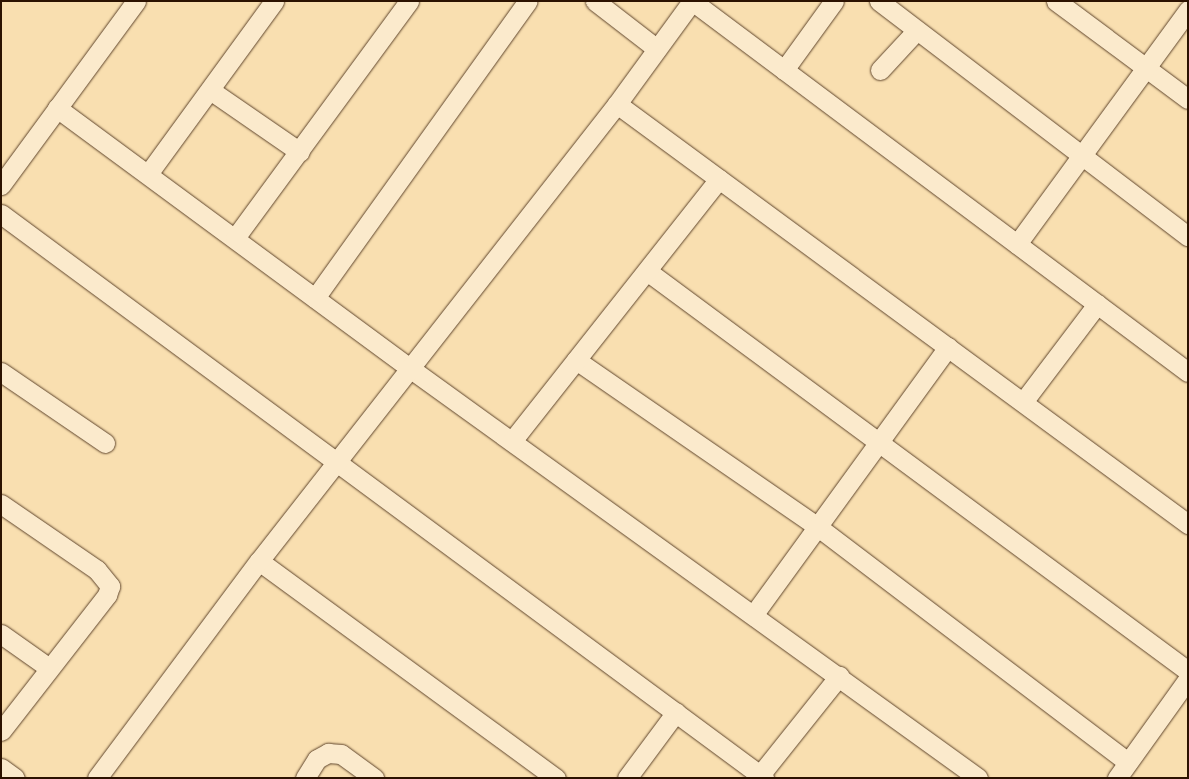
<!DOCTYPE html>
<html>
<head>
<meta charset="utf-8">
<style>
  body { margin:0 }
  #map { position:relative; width:1189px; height:779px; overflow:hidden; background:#f9dfb0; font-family:"IM FELL Double Pica",serif }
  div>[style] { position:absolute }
  .roads { filter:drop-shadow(0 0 1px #5f452c) drop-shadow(0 0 1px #5f452c) }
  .street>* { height:19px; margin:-9.5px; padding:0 9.5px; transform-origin:9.5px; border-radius:9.5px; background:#fbeacc }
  span { translate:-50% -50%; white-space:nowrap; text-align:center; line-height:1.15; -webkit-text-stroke:4px #fbeacc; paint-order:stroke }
  .frame { position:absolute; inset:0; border:2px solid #2c1200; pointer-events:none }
</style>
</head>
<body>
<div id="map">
  <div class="roads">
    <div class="street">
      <i style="left:595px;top:1px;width:78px;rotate:37.7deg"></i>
      <i style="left:692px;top:1px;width:619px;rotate:36.8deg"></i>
      <i style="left:879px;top:1px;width:388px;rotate:37.3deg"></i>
      <i style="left:1056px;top:1px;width:164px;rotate:36.6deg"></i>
      <i style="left:784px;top:70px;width:85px;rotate:-54.1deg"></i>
      <i style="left:880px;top:70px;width:54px;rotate:-47.2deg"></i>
      <i style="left:210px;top:90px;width:109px;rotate:34.6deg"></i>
      <i style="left:617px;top:104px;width:709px;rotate:36.34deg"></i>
      <i style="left:57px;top:108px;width:440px;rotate:36.4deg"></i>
      <i style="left:411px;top:369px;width:699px;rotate:35.8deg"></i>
      <i style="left:148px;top:174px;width:214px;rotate:-53.9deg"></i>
      <i style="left:1px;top:185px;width:228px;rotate:-53.7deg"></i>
      <i style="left:1px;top:214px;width:949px;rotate:36.47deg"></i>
      <i style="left:235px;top:238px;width:294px;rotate:-53.7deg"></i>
      <i style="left:1017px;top:244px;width:290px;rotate:-53.8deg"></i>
      <i style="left:647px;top:271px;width:673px;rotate:36.48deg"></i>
      <i style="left:315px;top:298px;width:365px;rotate:-54.4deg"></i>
      <i style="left:576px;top:360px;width:294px;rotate:34.6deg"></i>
      <i style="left:818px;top:527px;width:389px;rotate:37.2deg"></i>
      <i style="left:1px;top:372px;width:126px;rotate:34.3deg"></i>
      <i style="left:1023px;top:402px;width:123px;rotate:-52.9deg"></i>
      <i style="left:512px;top:441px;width:334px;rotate:-51.7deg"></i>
      <i style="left:1px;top:504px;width:116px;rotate:34.5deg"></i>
      <i style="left:97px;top:570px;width:21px;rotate:51deg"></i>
      <i style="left:110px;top:586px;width:9px;rotate:108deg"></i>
      <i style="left:107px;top:595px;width:172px;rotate:127.9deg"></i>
      <i style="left:259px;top:561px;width:368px;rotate:36.2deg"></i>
      <i style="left:754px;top:614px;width:330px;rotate:-54deg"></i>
      <i style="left:1px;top:634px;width:59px;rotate:35.3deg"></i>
      <i style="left:1px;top:768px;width:17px;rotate:36deg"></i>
      <i style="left:760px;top:775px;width:127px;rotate:-51.4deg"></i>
      <i style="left:97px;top:778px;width:271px;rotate:-53.3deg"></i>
      <i style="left:259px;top:561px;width:581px;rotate:-51.93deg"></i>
      <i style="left:617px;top:104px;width:127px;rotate:-53.9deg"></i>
      <i style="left:305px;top:778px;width:22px;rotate:-58deg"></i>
      <i style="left:317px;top:759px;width:13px;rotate:-29deg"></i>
      <i style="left:328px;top:753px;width:13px;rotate:4deg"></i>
      <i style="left:341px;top:754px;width:41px;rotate:36deg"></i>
      <i style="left:627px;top:778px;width:82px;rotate:-53.4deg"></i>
      <i style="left:1117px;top:778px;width:122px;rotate:-54.4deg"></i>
    </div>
  </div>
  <div class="frame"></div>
</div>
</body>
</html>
